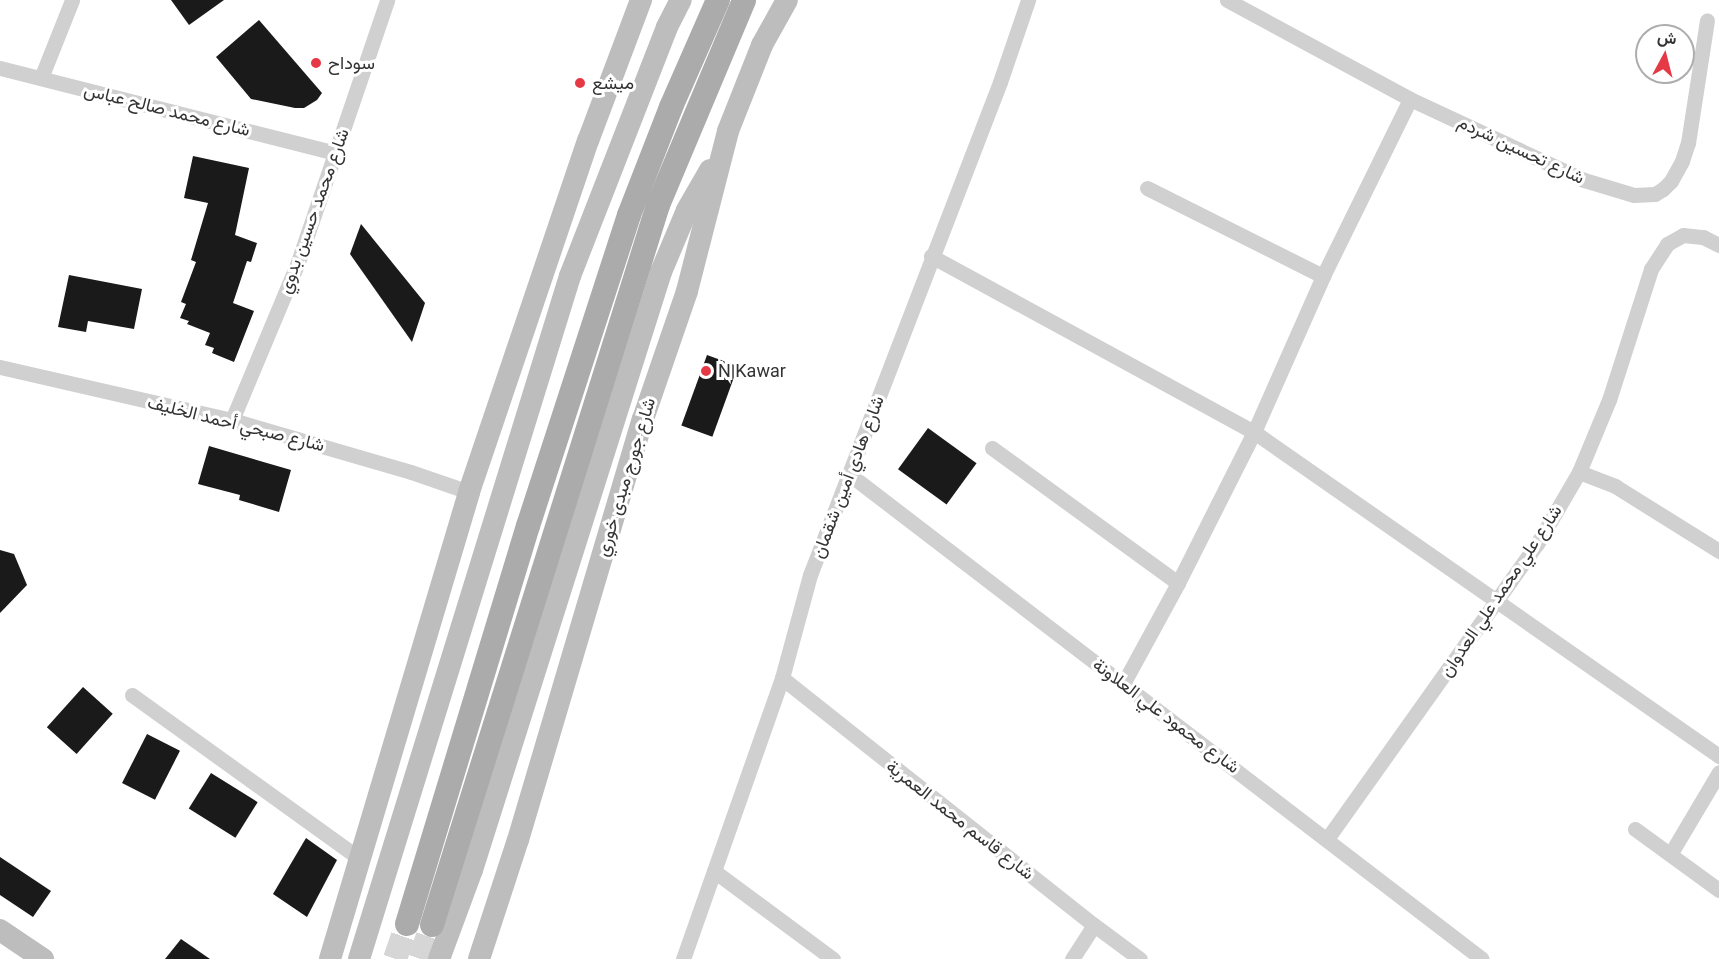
<!DOCTYPE html>
<html>
<head>
<meta charset="utf-8">
<style>
  body { margin:0 }
  #map { position:relative; width:1719px; height:959px; overflow:hidden; background:#fff; font-family:Roboto,Vazirmatn,sans-serif }
  div>[style] { position:absolute }
  .building>* { inset:0; background:#1a1a1a; transform-origin:0 0 }
  .primary-tunnel>* { height:24px; margin-top:-12px; transform-origin:0; background:repeating-linear-gradient(90deg,#d6d6d6 0 24px,transparent 0 36px) }
  .street>* { height:15px; margin:-7.5px; padding:0 7.5px; transform-origin:7.5px; border-radius:7.5px; background:#d0d0d0 }
  .secondary>* { height:22px; margin:-11px; padding:0 11px; transform-origin:11px; border-radius:11px; background:#bdbdbd }
  .primary>* { height:24px; margin:-12px; padding:0 12px; transform-origin:12px; border-radius:12px; background:#ababab }
  .dots>* { width:16px; height:16px; translate:-50% -50%; box-sizing:border-box; border:3px solid #fff; border-radius:50% }
  span { translate:-50% -50%; white-space:nowrap; text-align:center; line-height:1.15; -webkit-text-stroke:6px #fff; paint-order:stroke }
  .poi-label { font-size:18px; color:#333 }
  .left { translate:0 -50%; text-align:left }
  .street-label { font-size:18px; color:#333 }
  .north { position:absolute; left:1635px; top:24px; width:60px; height:60px; box-sizing:border-box; background:#fff; border:2px solid #adadad; border-radius:50%; rotate:7deg; font-size:16px; font-weight:700; line-height:24px; text-align:center; color:#333 }
  .north::after { content:''; display:block; margin:auto; width:21px; height:27px; background:#e63946; clip-path:polygon(50% 0,100% 100%,50% 72%,0 100%) }
</style>
</head>
<body>
<div id="map">
  <div class="building">
    <i style="clip-path:polygon(171px 0,224px 0,189px 25px)"></i>
    <i style="clip-path:polygon(259px 20px,322px 93px,317px 100px,304px 108px,295px 108px,251px 99px,216px 57px)"></i>
    <i style="clip-path:polygon(193px 156px,249px 168px,235px 235px,257px 243px,251px 262px,247px 261px,233px 303px,254px 311px,234px 362px,212px 353px,214px 348px,205px 345px,210px 333px,187px 324px,189px 321px,180px 318px,186px 304px,181px 302px,196px 262px,191px 260px,208px 203px,184px 198px)"></i>
    <i style="clip-path:polygon(361px 224px,425px 303px,412px 342px,350px 254px)"></i>
    <i style="clip-path:polygon(69px 275px,142px 289px,134px 329px,88px 321px,86px 332px,58px 327px)"></i>
    <i style="left:707px;top:355px;width:33px;height:75px;rotate:20deg"></i>
    <i style="left:928px;top:428px;width:60px;height:51px;rotate:36deg"></i>
    <i style="clip-path:polygon(209px 446px,291px 470px,279px 512px,239px 500px,240px 495px,198px 484px)"></i>
    <i style="clip-path:polygon(0 550px,14px 554px,27px 585px,0 613px)"></i>
    <i style="left:83px;top:687px;width:40px;height:54px;rotate:42deg"></i>
    <i style="left:147px;top:734px;width:37px;height:55px;rotate:27deg"></i>
    <i style="left:211px;top:773px;width:55px;height:42px;rotate:32deg"></i>
    <i style="clip-path:polygon(306px 838px,337px 860px,307px 917px,273px 894px)"></i>
    <i style="clip-path:polygon(0 857px,51px 891px,33px 917px,0 895px)"></i>
    <i style="clip-path:polygon(181px 939px,210px 959px,165px 959px)"></i>
  </div>
  <div class="primary-tunnel">
    <i style="left:395px;top:959px;width:37px;rotate:-71deg"></i>
    <i style="left:420px;top:959px;width:36px;rotate:-71deg"></i>
  </div>
  <div class="street">
    <i style="left:1227px;top:0;width:208px;rotate:28.4deg"></i>
    <i style="left:1410px;top:99px;width:192px;rotate:25deg"></i>
    <i style="left:1584px;top:180px;width:52px;rotate:16.7deg"></i>
    <i style="left:1634px;top:195px;width:21px;rotate:-3deg"></i>
    <i style="left:1655px;top:194px;width:9px;rotate:-32deg"></i>
    <i style="left:1663px;top:189px;width:11px;rotate:-45deg"></i>
    <i style="left:1671px;top:181px;width:23px;rotate:-61deg"></i>
    <i style="left:1682px;top:161px;width:19px;rotate:-72deg"></i>
    <i style="left:1688px;top:143px;width:124px;rotate:-81.2deg"></i>
    <i style="left:0;top:68px;width:346px;rotate:14.2deg"></i>
    <i style="left:41px;top:78px;width:84px;rotate:-68.3deg"></i>
    <i style="left:1147px;top:188px;width:197px;rotate:26.6deg"></i>
    <i style="left:931px;top:256px;width:368px;rotate:28.6deg"></i>
    <i style="left:1254px;top:432px;width:567px;rotate:34.87deg"></i>
    <i style="left:0;top:367px;width:238px;rotate:12.9deg"></i>
    <i style="left:232px;top:420px;width:186px;rotate:16.2deg"></i>
    <i style="left:411px;top:472px;width:61px;rotate:19deg"></i>
    <i style="left:232px;top:420px;width:171px;rotate:-67.3deg"></i>
    <i style="left:298px;top:262px;width:277px;rotate:-71.2deg"></i>
    <i style="left:992px;top:448px;width:230px;rotate:36deg"></i>
    <i style="left:1579px;top:472px;width:78px;rotate:-67.4deg"></i>
    <i style="left:1609px;top:400px;width:138px;rotate:-72.2deg"></i>
    <i style="left:1651px;top:269px;width:30px;rotate:-57deg"></i>
    <i style="left:1667px;top:244px;width:18px;rotate:-29deg"></i>
    <i style="left:1683px;top:235px;width:20px;rotate:6deg"></i>
    <i style="left:1703px;top:237px;width:18px;rotate:27deg"></i>
    <i style="left:849px;top:474px;width:797px;rotate:37.46deg"></i>
    <i style="left:782px;top:678px;width:398px;rotate:38.4deg"></i>
    <i style="left:1094px;top:925px;width:57px;rotate:36.5deg"></i>
    <i style="left:1123px;top:684px;width:115px;rotate:-61.4deg"></i>
    <i style="left:1178px;top:583px;width:169px;rotate:-63.3deg"></i>
    <i style="left:1254px;top:432px;width:171px;rotate:-66.1deg"></i>
    <i style="left:1323px;top:276px;width:197px;rotate:-63.8deg"></i>
    <i style="left:132px;top:695px;width:279px;rotate:35.7deg"></i>
    <i style="left:1635px;top:829px;width:104px;rotate:36deg"></i>
    <i style="left:1327px;top:839px;width:362px;rotate:-54.6deg"></i>
    <i style="left:1537px;top:544px;width:83px;rotate:-59.7deg"></i>
    <i style="left:1579px;top:472px;width:39px;rotate:21deg"></i>
    <i style="left:1615px;top:486px;width:123px;rotate:32deg"></i>
    <i style="left:1671px;top:853px;width:94px;rotate:-59.3deg"></i>
    <i style="left:714px;top:871px;width:148px;rotate:36.5deg"></i>
    <i style="left:683px;top:959px;width:298px;rotate:-70.6deg"></i>
    <i style="left:782px;top:678px;width:107px;rotate:-74.8deg"></i>
    <i style="left:810px;top:575px;width:528px;rotate:-68.92deg"></i>
    <i style="left:1000px;top:82px;width:87px;rotate:-71.1deg"></i>
    <i style="left:1072px;top:959px;width:40px;rotate:-57.1deg"></i>
  </div>
  <div class="secondary">
    <i style="left:0;top:930px;width:52px;rotate:34deg"></i>
    <i style="left:330px;top:959px;width:487px;rotate:-73.4deg"></i>
    <i style="left:469px;top:492px;width:371px;rotate:-71.3deg"></i>
    <i style="left:588px;top:141px;width:151px;rotate:-69.4deg"></i>
    <i style="left:359px;top:959px;width:715px;rotate:-72.83deg"></i>
    <i style="left:570px;top:276px;width:267px;rotate:-68.7deg"></i>
    <i style="left:667px;top:27px;width:30px;rotate:-63deg"></i>
    <i style="left:439px;top:959px;width:95px;rotate:-69.7deg"></i>
    <i style="left:472px;top:870px;width:627px;rotate:-72.46deg"></i>
    <i style="left:661px;top:272px;width:67px;rotate:-67.2deg"></i>
    <i style="left:687px;top:210px;width:46px;rotate:-60.1deg"></i>
    <i style="left:479px;top:959px;width:125px;rotate:-71.9deg"></i>
    <i style="left:518px;top:840px;width:439px;rotate:-73.5deg"></i>
    <i style="left:643px;top:419px;width:135px;rotate:-71deg"></i>
    <i style="left:687px;top:291px;width:165px;rotate:-75.6deg"></i>
    <i style="left:728px;top:131px;width:92px;rotate:-68.4deg"></i>
    <i style="left:762px;top:45px;width:51px;rotate:-60.9deg"></i>
  </div>
  <div class="primary">
    <i style="left:407px;top:924px;width:416px;rotate:-73.1deg"></i>
    <i style="left:528px;top:526px;width:327px;rotate:-72deg"></i>
    <i style="left:629px;top:215px;width:116px;rotate:-68.7deg"></i>
    <i style="left:671px;top:107px;width:117px;rotate:-66.3deg"></i>
    <i style="left:432px;top:925px;width:755px;rotate:-72.57deg"></i>
    <i style="left:658px;top:205px;width:222px;rotate:-67.2deg"></i>
  </div>
  <div class="dots">
    <i style="left:316px;top:63px;background:#e63946"></i>
    <i style="left:580px;top:83px;background:#e63946"></i>
    <i style="left:706px;top:371px;background:#e63946"></i>
  </div>
  <div class="poi-label">
    <span class="left" style="left:328px;top:63px">سوداح</span>
    <span class="left" style="left:592px;top:83px">ميشع</span>
    <span class="left" style="left:718px;top:371px">N Kawar</span>
  </div>
  <div class="street-label">
    <span style="left:167px;top:110px;rotate:14deg">شارع محمد صالح عباس</span>
    <span style="left:1521px;top:150px;rotate:25deg">شارع تحسين شردم</span>
    <span style="left:314px;top:211px;rotate:-70deg">شارع محمد حسين بدوي</span>
    <span style="left:236px;top:424px;rotate:14deg">شارع صبحي أحمد الخليف</span>
    <span style="left:626px;top:477px;rotate:-73deg">شارع جورج مبدى خوري</span>
    <span style="left:848px;top:477px;rotate:-69deg">شارع هادي أمين شقمان</span>
    <span style="left:1501px;top:591px;rotate:-56deg">شارع علي محمد علي العدوان</span>
    <span style="left:1166px;top:716px;rotate:37deg">شارع محمود علي العلاونة</span>
    <span style="left:960px;top:820px;rotate:38deg">شارع قاسم محمد العمرية</span>
  </div>
  <div class="north">ش</div>
</div>
</body>
</html>
